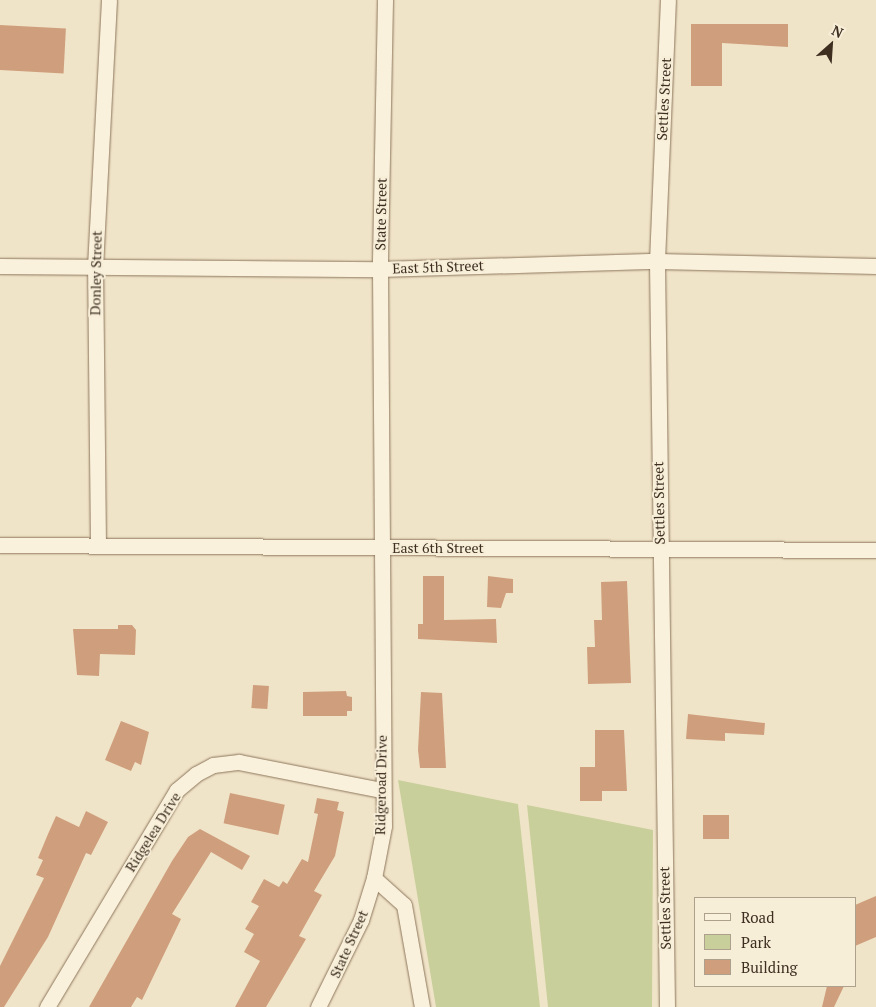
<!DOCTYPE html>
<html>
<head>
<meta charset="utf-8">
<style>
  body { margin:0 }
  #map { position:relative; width:876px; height:1007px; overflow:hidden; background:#f0e4c8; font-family:"PT Serif",serif }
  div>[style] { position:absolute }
  .green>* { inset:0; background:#c9cf9b }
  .building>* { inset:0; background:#cf9f7d; transform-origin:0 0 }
  .roads { filter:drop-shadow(0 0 1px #8d765c) drop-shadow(0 0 1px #8d765c) }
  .minor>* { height:15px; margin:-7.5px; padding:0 7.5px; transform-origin:7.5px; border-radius:7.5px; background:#faf1dc }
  span { translate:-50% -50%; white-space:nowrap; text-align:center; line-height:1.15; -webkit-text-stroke:4px #f7eed8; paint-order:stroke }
  .street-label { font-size:14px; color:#3d2e20 }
  .legend { position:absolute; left:694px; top:897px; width:162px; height:90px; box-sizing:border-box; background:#f7eed8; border:1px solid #ada18e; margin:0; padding:6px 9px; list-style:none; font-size:15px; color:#3d2e20 }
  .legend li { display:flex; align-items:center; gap:10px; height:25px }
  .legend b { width:25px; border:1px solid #ada18e }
  .north { position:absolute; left:806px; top:20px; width:50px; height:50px; -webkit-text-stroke:4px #f7eed8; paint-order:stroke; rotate:26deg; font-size:14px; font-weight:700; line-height:20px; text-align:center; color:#3d2e20 }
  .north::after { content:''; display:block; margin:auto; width:18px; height:22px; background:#3d2e20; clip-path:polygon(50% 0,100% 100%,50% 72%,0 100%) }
</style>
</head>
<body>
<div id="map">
  <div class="green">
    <i style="clip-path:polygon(398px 780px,518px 804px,540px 1007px,436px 1007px)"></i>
    <i style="clip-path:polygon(527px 805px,653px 830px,652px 1007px,548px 1007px)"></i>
  </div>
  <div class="building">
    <i style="clip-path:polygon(691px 24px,788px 24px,788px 47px,722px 43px,722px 86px,691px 86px)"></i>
    <i style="left:0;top:25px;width:66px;height:45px;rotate:3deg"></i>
    <i style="clip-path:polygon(423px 576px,444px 576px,444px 620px,496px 619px,497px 643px,418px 639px,418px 624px,423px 624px)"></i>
    <i style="clip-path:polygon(488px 576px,513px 579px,513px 593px,506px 593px,501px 608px,487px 607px)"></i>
    <i style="clip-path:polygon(627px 581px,631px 683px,588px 684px,587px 647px,595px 647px,594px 620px,602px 620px,601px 582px)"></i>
    <i style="clip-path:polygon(118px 625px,132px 625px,136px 630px,135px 655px,100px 654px,99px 676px,77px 675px,73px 629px,118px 629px)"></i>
    <i style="left:253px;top:685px;width:16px;height:23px;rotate:4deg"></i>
    <i style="clip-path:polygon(346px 691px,347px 696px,352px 697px,352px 711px,347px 711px,347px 716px,303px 716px,303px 692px)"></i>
    <i style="clip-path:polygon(421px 692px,442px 693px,446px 768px,420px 768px,418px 750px)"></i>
    <i style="clip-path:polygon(688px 714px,765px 723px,764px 735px,725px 733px,725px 741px,686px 739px)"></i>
    <i style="clip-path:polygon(121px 721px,149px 732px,141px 765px,135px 762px,131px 771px,105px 760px)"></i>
    <i style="clip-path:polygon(595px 730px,624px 730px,627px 791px,602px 791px,602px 801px,580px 801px,580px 767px,595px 767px)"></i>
    <i style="left:230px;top:793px;width:56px;height:31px;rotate:12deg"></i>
    <i style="clip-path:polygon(317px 798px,339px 802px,337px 810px,344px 812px,335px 856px,314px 891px,322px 895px,299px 936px,306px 939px,266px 1007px,235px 1007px,260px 961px,244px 952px,254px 934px,245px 929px,259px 906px,251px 902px,264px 879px,279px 887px,283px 881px,287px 884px,302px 859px,308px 862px,318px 814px,314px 813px)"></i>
    <i style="clip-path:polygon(86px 811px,108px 822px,91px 855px,86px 853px,48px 937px,4px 1007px,0 1007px,0 966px,44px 878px,36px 875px,43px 860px,38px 858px,48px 834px,56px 816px,79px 827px)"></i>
    <i style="left:703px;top:815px;width:26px;height:24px"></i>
    <i style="clip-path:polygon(200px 829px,250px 856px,242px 870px,211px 852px,172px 914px,181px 919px,142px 1000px,137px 997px,131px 1007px,89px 1007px,172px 861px,188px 837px)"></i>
    <i style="clip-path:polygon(876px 896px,876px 937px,855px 946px,855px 905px)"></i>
    <i style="clip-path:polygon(827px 986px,844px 986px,834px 1007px,822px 1007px)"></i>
  </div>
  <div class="roads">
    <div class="minor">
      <i style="left:385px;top:0;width:269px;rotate:91.1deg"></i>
      <i style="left:380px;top:269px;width:557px;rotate:89.59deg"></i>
      <i style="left:384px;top:826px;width:53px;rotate:100.9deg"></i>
      <i style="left:374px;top:878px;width:40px;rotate:42deg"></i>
      <i style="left:404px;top:905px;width:104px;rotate:80deg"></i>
      <i style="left:0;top:266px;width:380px;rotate:0.5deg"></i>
      <i style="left:380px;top:269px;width:277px;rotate:-1.7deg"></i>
      <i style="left:657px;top:261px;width:219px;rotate:1.3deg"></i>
      <i style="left:0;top:545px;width:876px;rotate:0.33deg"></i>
      <i style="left:98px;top:546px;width:279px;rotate:-90.6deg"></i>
      <i style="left:95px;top:267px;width:267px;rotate:-87deg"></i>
      <i style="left:47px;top:1007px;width:253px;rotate:-59.1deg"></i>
      <i style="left:177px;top:790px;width:25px;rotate:-40deg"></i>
      <i style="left:196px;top:774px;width:19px;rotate:-28deg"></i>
      <i style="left:213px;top:765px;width:26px;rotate:-7deg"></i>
      <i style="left:239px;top:762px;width:146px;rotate:11.1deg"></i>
      <i style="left:318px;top:1007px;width:97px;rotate:-63.7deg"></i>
      <i style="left:361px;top:920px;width:44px;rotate:-72.8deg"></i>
      <i style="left:667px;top:1007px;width:746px;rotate:-90.77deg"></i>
      <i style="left:657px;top:261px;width:261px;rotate:-87.6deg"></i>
    </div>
  </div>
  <div class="street-label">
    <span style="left:664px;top:99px;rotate:-87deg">Settles Street</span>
    <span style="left:381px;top:214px;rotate:-89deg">State Street</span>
    <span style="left:438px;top:267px;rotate:-2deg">East 5th Street</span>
    <span style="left:96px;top:273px;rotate:-89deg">Donley Street</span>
    <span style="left:659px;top:503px;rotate:-91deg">Settles Street</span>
    <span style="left:438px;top:548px">East 6th Street</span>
    <span style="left:381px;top:785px;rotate:-89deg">Ridgeroad Drive</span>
    <span style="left:153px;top:832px;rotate:-58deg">Ridgelea Drive</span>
    <span style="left:665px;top:908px;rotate:-91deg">Settles Street</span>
    <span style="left:349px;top:944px;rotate:-66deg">State Street</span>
  </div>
  <ul class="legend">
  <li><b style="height:6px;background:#faf1dc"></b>Road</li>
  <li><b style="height:14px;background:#c9cf9b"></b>Park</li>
  <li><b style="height:14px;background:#cf9f7d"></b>Building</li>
  </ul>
  <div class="north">N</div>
</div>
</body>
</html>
